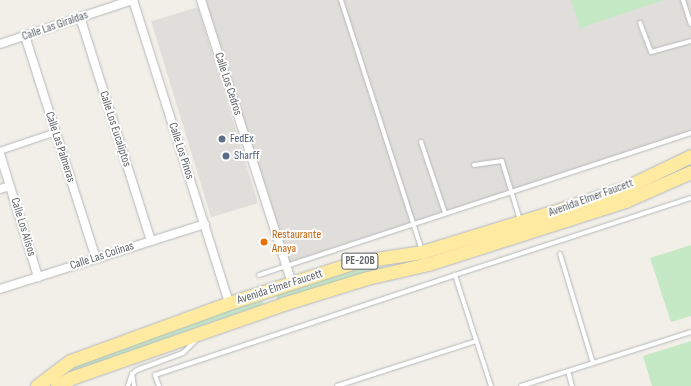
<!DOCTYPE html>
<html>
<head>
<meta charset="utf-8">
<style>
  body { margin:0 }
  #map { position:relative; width:691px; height:386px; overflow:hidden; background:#f1efe8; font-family:"Sofia Sans Condensed",sans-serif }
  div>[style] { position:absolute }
  .industrial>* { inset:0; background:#e0deda; transform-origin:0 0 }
  .green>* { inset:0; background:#c5e8c5 }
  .roads { filter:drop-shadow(0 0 1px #b5b8bc) drop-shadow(0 0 1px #b5b8bc) }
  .service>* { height:4px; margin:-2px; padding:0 2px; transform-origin:2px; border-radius:2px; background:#fff }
  .pedestrian>* { height:5.5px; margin:-2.75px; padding:0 2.75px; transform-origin:2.75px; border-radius:2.75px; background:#fff }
  .minor>* { height:8px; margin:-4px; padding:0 4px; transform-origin:4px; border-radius:4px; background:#fff }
  .trunk>* { height:13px; margin:-6.5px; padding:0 6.5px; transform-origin:6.5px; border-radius:6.5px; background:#feeaa1 }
  .dots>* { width:11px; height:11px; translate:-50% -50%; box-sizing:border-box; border:2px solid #fff; border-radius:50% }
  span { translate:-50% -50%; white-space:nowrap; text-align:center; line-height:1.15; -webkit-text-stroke:4px #fff; paint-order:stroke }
  .shield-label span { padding:1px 3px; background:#fff; border:1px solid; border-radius:3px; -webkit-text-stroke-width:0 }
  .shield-label { font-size:11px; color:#5f6368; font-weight:700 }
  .street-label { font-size:12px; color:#5f6368 }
  .service-label { font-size:12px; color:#4e5e75 }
  .left { translate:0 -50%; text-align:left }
  .food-label { font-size:12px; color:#c56008 }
</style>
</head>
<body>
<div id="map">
  <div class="industrial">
    <i style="clip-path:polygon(203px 0,691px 0,691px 131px,287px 263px)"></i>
    <i style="left:198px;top:7px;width:205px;height:49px;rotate:73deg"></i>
  </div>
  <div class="green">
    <i style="clip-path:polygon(571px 0,664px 0,580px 28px)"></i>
    <i style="clip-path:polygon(691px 245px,691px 316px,671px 322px,650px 258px)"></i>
    <i style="clip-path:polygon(372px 266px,385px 268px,277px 300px,276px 293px,354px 268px)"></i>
    <i style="clip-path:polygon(261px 297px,264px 304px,63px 375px,79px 364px)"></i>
    <i style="clip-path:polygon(691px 341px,691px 386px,652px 386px,643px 356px)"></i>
  </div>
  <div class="roads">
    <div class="service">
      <i style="left:341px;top:0;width:264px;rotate:72.1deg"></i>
      <i style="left:683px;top:0;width:25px;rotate:72deg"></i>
      <i style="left:640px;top:23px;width:31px;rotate:69deg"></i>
      <i style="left:651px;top:52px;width:41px;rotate:-15.4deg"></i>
      <i style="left:421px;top:142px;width:75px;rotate:71.3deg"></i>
      <i style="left:474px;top:165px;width:28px;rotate:-8deg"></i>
      <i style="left:502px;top:161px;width:62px;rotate:73deg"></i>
      <i style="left:560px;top:254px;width:114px;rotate:73.2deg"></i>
      <i style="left:259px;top:275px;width:455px;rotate:-18.2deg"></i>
      <i style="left:568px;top:371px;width:16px;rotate:75deg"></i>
      <i style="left:128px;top:386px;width:13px;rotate:-72deg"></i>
      <i style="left:134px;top:386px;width:12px;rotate:-99deg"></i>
      <i style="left:132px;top:374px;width:6px;rotate:-39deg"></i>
      <i style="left:137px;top:370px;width:49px;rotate:-20.3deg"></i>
      <i style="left:183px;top:353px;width:20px;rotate:-45deg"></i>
      <i style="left:159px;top:386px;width:12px;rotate:-110deg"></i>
      <i style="left:155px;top:375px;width:316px;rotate:-18.4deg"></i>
      <i style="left:337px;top:386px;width:146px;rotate:-17.9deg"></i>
      <i style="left:491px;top:386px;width:117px;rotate:-108deg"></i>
      <i style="left:455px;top:275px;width:248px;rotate:-18.1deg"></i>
      <i style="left:521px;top:386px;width:178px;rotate:-17.6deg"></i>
    </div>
    <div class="pedestrian">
      <i style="left:0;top:151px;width:59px;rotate:-18.7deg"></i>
    </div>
    <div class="minor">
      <i style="left:133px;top:0;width:318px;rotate:72.4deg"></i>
      <i style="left:201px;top:0;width:297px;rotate:72.2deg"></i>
      <i style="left:80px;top:17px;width:235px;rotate:72.4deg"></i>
      <i style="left:25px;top:36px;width:233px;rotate:72.3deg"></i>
      <i style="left:0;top:44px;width:139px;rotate:-18.4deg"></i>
      <i style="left:0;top:154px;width:129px;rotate:72.8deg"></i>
      <i style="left:0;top:189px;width:10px;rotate:-17deg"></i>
      <i style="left:0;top:289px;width:215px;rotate:-17.6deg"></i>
    </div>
    <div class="trunk">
      <i style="left:37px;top:386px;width:41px;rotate:-37.1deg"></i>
      <i style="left:70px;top:361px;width:169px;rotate:-20deg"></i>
      <i style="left:229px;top:303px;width:133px;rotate:-17.9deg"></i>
      <i style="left:356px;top:262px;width:67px;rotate:-8.6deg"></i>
      <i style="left:422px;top:252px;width:150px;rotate:-17.1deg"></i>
      <i style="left:565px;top:208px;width:60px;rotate:-18.4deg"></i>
      <i style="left:622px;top:189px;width:76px;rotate:-25.6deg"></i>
      <i style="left:57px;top:386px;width:16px;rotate:-30deg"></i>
      <i style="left:71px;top:378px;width:225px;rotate:-19.2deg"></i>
      <i style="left:283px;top:304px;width:88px;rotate:-17.2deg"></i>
      <i style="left:367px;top:278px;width:63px;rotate:-12.9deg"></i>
      <i style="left:428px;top:264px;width:207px;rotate:-17.7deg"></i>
      <i style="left:625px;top:201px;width:72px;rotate:-23.7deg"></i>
    </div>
  </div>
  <div class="dots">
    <i style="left:222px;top:139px;background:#5c6f8a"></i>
    <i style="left:226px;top:156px;background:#5c6f8a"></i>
    <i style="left:264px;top:242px;background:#e8710a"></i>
  </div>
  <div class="shield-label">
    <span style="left:360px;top:261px">PE-20B</span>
  </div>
  <div class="street-label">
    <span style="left:55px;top:26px;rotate:-19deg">Calle Las Giraldas</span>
    <span style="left:228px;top:84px;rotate:72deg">Calle Los Cedros</span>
    <span style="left:115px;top:129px;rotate:72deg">Calle Los Eucaliptos</span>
    <span style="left:60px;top:147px;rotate:72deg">Calle Las Palmeras</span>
    <span style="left:181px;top:151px;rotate:72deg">Calle Los Pinos</span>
    <span style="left:591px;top:198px;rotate:-20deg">Avenida Elmer Faucett</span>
    <span style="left:23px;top:227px;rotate:73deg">Calle Los Alisos</span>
    <span style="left:102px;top:256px;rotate:-18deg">Calle Las Colinas</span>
    <span style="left:280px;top:287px;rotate:-18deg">Avenida Elmer Faucett</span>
  </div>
  <div class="service-label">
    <span class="left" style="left:230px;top:139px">FedEx</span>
    <span class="left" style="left:234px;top:156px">Sharff</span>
  </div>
  <div class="food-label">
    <span class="left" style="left:272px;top:242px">Restaurante<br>Anaya</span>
  </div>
</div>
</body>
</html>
